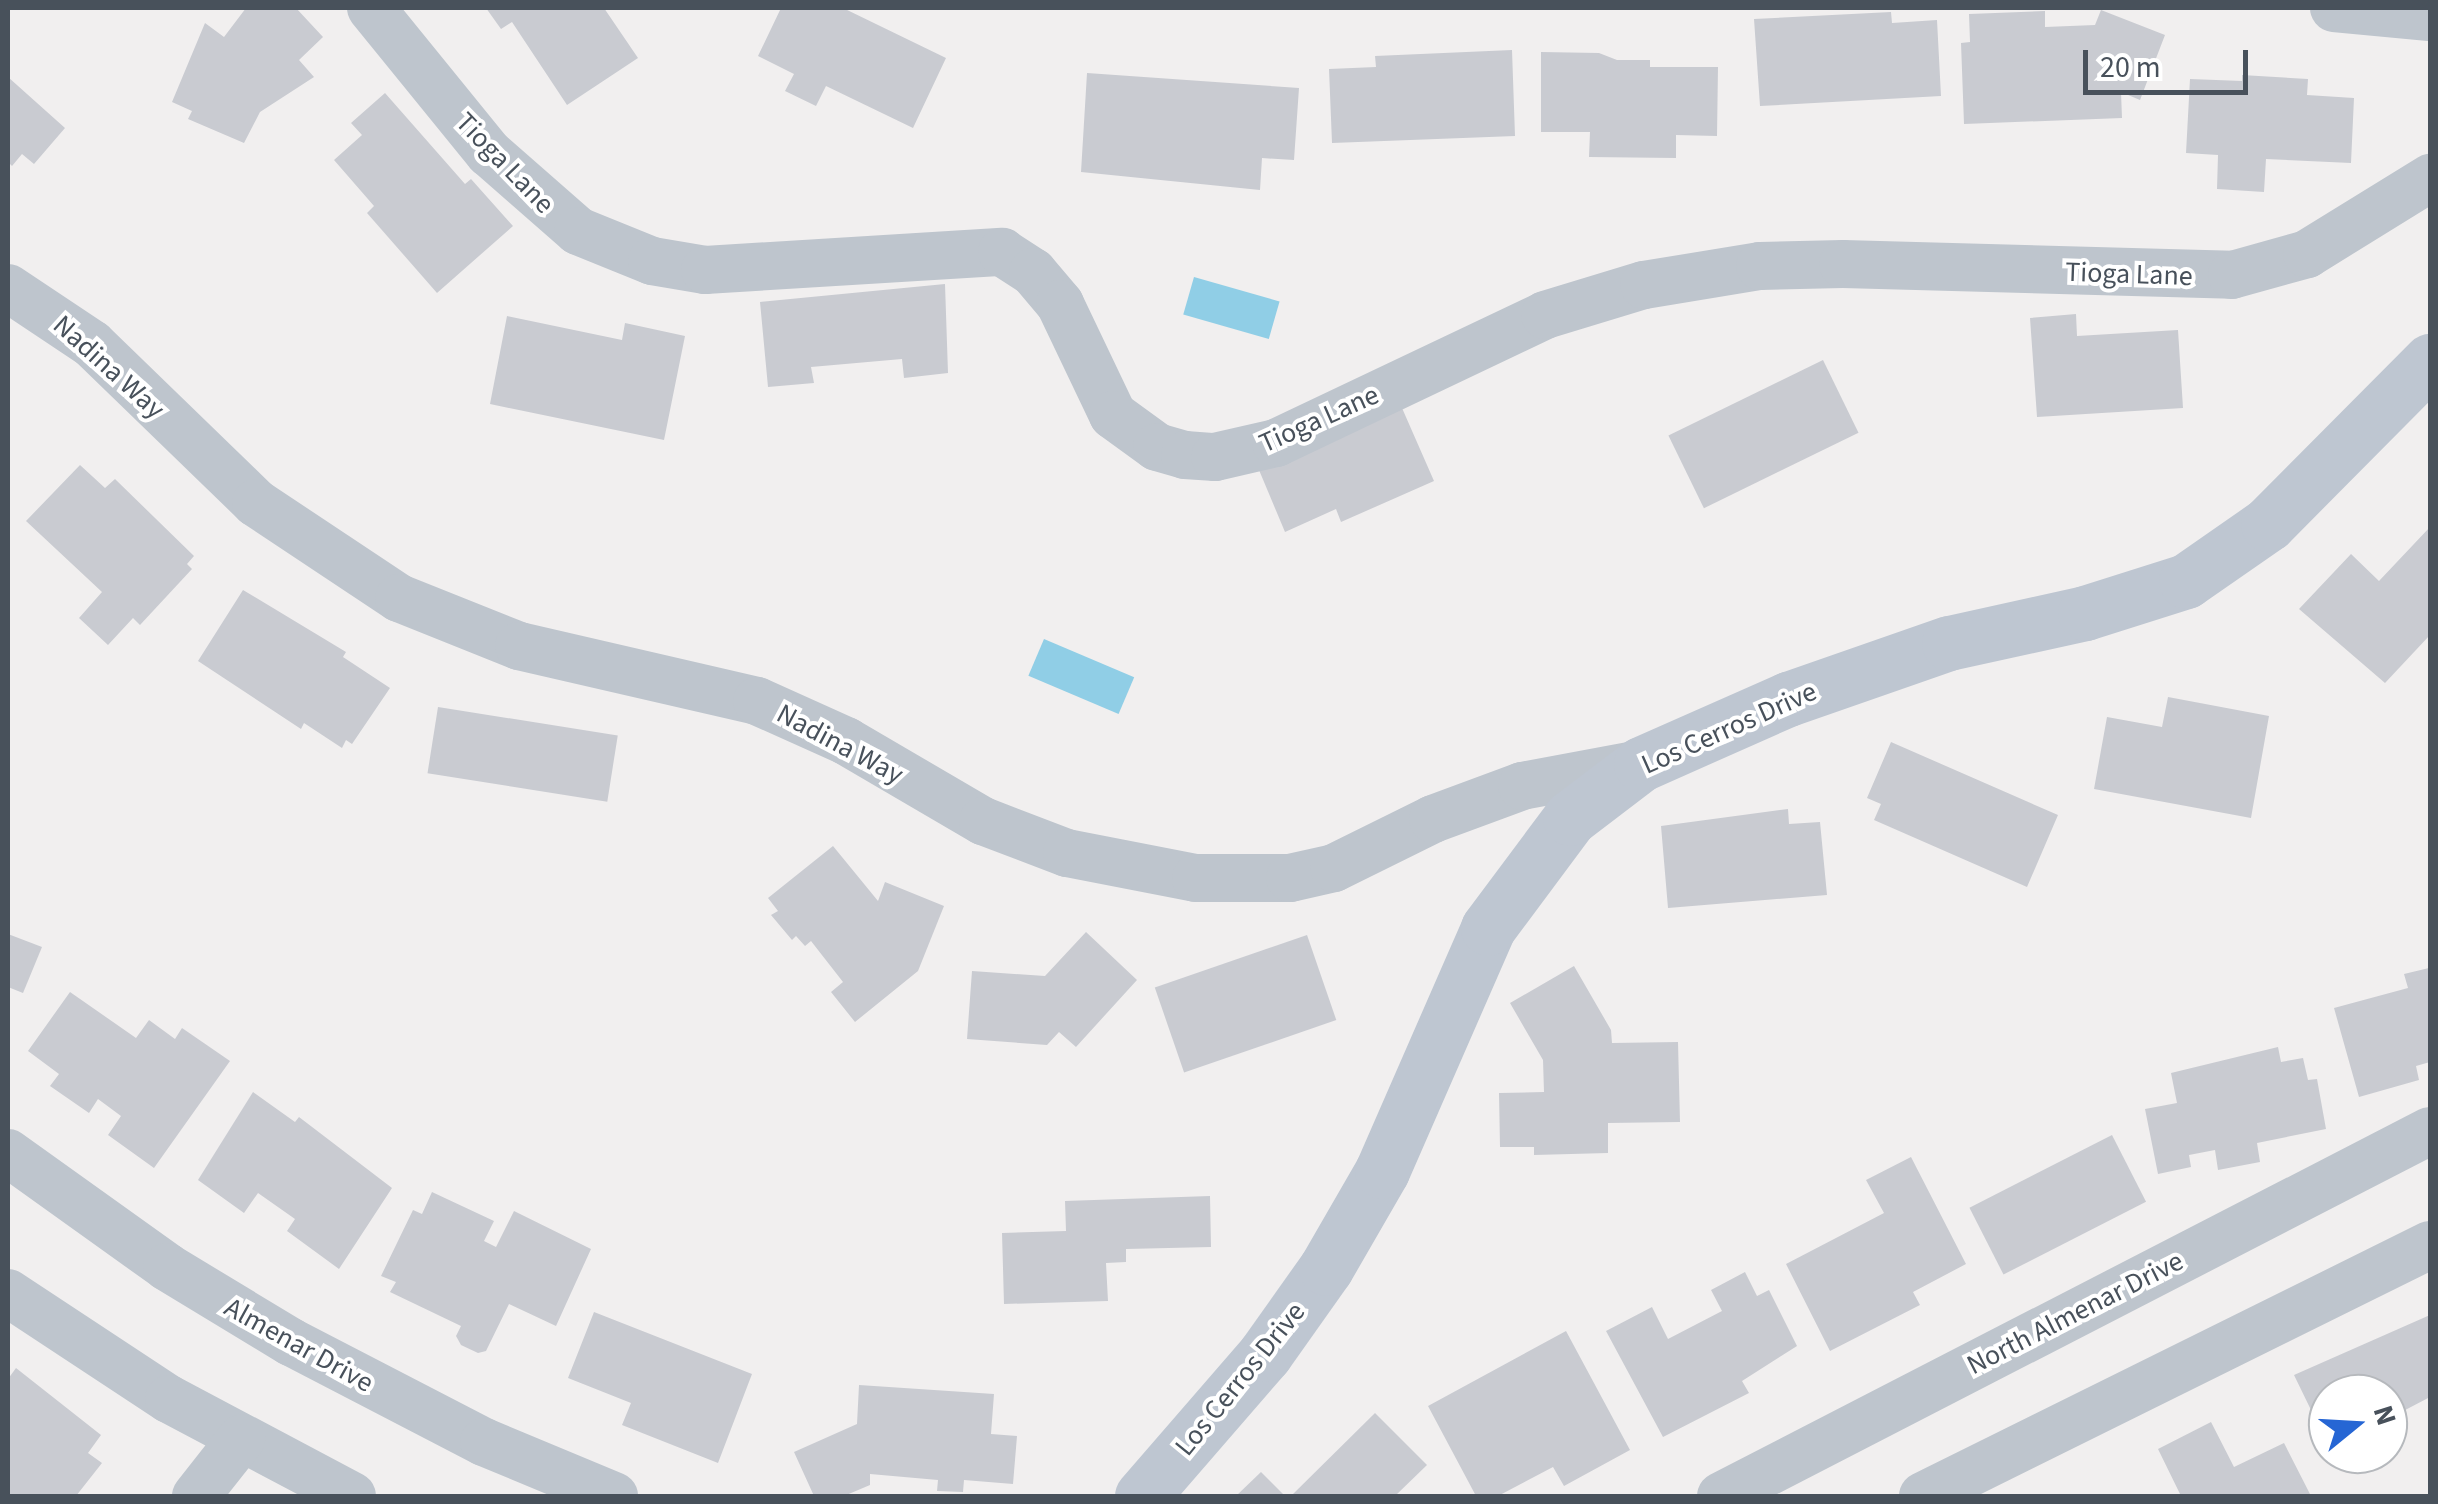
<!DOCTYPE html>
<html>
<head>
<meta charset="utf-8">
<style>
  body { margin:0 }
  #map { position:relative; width:2438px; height:1504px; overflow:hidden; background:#f1efef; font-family:"Source Sans 3",sans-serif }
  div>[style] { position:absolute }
  .water>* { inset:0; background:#90cee6; transform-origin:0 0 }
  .building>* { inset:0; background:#c9cbd1; transform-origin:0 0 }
  .street>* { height:48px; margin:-24px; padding:0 24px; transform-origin:24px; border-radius:24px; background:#bec5cd }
  .secondary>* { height:55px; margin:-27.5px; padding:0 27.5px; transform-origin:27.5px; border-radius:27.5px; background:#bec6d1 }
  span { translate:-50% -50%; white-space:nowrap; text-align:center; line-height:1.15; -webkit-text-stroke:8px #fff; paint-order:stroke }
  .street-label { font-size:28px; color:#48515b }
  .frame { position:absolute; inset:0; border:10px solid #48515b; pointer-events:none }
  .north { position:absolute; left:2308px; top:1374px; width:100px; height:100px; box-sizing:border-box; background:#fff; border:2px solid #b6b9bd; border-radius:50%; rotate:72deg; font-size:28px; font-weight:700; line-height:40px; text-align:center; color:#48515b }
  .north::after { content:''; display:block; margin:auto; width:35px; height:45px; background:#2666d4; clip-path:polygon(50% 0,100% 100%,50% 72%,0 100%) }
  .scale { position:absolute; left:2083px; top:50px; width:165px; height:45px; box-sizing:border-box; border:5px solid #48515b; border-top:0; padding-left:12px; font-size:30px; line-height:35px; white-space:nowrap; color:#48515b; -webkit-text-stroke:8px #fff; paint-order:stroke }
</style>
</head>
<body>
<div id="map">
  <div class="water">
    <i style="left:1194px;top:277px;width:89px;height:39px;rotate:16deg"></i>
    <i style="left:1044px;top:639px;width:98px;height:40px;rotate:23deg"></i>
  </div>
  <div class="building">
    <i style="clip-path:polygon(246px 8px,296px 8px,323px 37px,299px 60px,314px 77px,260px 112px,244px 143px,188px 119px,192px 111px,172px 102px,205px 23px,224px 37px)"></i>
    <i style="clip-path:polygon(486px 8px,604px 8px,638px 58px,567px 105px,512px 22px,501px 29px)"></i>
    <i style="clip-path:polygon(781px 8px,843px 8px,946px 58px,913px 128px,826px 86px,816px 106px,785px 91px,794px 74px,758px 56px)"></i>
    <i style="clip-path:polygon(2101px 10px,2165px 35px,2140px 100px,2121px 92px,2122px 118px,1964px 124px,1961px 43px,1970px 42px,1969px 14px,2045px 11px,2045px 27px,2095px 25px)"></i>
    <i style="clip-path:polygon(1891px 12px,1892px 23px,1937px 20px,1941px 96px,1760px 106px,1754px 19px)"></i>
    <i style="clip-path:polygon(1512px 50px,1515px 136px,1332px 143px,1329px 69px,1376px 67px,1375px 56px)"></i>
    <i style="clip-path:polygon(1541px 52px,1599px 53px,1617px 60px,1650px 60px,1650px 67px,1718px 67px,1717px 136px,1676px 135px,1676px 158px,1589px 157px,1590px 132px,1541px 132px)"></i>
    <i style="clip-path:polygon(1087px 73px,1299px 88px,1294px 160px,1262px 158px,1260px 190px,1081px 172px)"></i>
    <i style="clip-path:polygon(2242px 75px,2308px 79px,2307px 95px,2354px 98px,2351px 163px,2266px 159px,2264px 192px,2217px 189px,2218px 155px,2186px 153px,2190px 79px,2242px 81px)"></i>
    <i style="clip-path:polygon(8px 77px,65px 128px,34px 164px,22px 154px,12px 166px,8px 162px)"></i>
    <i style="clip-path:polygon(385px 93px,465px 184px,471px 179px,513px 226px,437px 293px,367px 213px,374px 206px,334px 160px,362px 135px,351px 123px)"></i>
    <i style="clip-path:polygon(945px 284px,948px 373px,904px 378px,902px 359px,811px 367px,814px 383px,768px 387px,760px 302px)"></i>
    <i style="clip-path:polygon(2076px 314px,2077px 336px,2178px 330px,2183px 408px,2037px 417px,2030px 318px)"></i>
    <i style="clip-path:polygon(507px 316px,622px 340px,625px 323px,685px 336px,664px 440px,490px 404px)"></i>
    <i style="left:1823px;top:360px;width:81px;height:172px;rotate:64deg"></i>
    <i style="clip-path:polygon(1402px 408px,1434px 481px,1341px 522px,1336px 509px,1285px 532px,1259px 470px)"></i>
    <i style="clip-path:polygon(80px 465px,105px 488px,115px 479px,194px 556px,187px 564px,192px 569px,140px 625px,133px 618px,108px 645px,79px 618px,102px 592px,26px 521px)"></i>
    <i style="clip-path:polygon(2430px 527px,2430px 635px,2385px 683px,2299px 609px,2351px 554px,2379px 581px)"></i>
    <i style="clip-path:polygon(243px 590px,346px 652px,343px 657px,390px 688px,352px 744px,346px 740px,342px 748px,304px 723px,301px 729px,198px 661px)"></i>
    <i style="clip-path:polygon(2168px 697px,2269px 716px,2251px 818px,2094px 789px,2107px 717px,2162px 727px)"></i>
    <i style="left:438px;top:707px;width:182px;height:67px;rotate:9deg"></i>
    <i style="clip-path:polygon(1891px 742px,2058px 815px,2027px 887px,1874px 820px,1881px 804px,1867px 798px)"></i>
    <i style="clip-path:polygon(1788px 809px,1789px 824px,1820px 822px,1827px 895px,1668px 908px,1661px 826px)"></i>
    <i style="clip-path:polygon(833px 846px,878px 901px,885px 882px,944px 906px,918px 971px,855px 1022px,831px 992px,843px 982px,811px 941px,805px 946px,796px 936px,792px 940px,771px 915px,778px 911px,768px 898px)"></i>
    <i style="clip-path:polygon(1086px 932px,1137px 980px,1076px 1047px,1059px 1032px,1047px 1045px,967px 1039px,972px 971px,1045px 976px)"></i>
    <i style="clip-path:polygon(8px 934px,42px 947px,23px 993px,8px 987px)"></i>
    <i style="left:1307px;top:935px;width:90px;height:161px;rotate:71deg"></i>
    <i style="clip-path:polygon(1574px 966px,1611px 1030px,1612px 1043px,1678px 1042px,1680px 1122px,1608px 1123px,1608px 1153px,1534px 1155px,1534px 1147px,1500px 1147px,1499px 1093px,1544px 1092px,1543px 1060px,1510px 1003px)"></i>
    <i style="clip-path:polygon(2429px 968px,2430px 1062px,2416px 1066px,2419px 1080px,2359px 1097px,2334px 1008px,2408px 988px,2404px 974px)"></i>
    <i style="clip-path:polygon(70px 992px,136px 1038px,149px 1020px,175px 1039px,182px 1028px,230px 1061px,154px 1168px,108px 1135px,121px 1116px,98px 1099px,89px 1113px,50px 1086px,59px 1074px,28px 1051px)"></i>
    <i style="clip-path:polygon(2278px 1047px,2281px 1062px,2303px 1058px,2308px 1080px,2317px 1079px,2326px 1129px,2257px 1143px,2260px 1162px,2218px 1170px,2215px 1150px,2189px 1155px,2191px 1167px,2158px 1174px,2145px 1109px,2177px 1103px,2171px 1073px)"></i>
    <i style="clip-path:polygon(253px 1092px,295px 1122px,299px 1117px,392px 1188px,339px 1269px,287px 1231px,295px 1219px,258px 1193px,244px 1213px,198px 1180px)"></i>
    <i style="left:2112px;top:1135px;width:75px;height:160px;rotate:63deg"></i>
    <i style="clip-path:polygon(1911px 1157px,1966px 1264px,1913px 1292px,1920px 1305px,1830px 1351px,1786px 1264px,1884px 1213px,1866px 1180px)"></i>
    <i style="clip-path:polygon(432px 1192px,494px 1221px,484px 1241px,496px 1247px,514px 1211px,591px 1249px,556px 1326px,509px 1304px,486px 1351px,478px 1353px,461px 1345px,456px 1336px,461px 1326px,390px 1292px,396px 1282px,381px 1276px,413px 1210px,422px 1214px)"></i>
    <i style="clip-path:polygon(1210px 1196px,1211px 1247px,1126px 1249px,1126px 1262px,1106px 1263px,1108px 1301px,1004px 1304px,1002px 1233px,1066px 1231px,1065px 1201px)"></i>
    <i style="clip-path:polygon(1745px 1272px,1757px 1296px,1769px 1290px,1797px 1346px,1742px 1381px,1749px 1393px,1663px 1437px,1606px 1331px,1652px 1307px,1668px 1339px,1722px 1311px,1711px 1290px)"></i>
    <i style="clip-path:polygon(594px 1312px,752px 1374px,718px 1463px,622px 1425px,631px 1403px,568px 1378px)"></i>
    <i style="clip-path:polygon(2430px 1315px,2430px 1397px,2388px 1419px,2388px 1394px,2328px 1394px,2328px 1445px,2294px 1375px)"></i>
    <i style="clip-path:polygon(1566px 1331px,1630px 1450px,1564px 1486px,1553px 1467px,1498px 1496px,1476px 1496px,1428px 1406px)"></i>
    <i style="clip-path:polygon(16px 1368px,101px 1435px,88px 1453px,102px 1463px,76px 1496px,8px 1496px,8px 1379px)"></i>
    <i style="clip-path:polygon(859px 1385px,994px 1394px,991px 1434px,1017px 1436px,1013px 1484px,964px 1480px,963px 1492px,937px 1491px,938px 1480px,870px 1474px,870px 1485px,844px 1496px,814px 1496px,794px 1452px,857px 1424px)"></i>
    <i style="clip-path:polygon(1375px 1413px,1427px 1465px,1395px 1496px,1291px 1496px)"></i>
    <i style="clip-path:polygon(2211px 1422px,2234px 1467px,2284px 1443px,2311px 1496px,2181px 1496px,2158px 1449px)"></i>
    <i style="clip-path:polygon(1261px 1472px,1285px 1496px,1236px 1496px)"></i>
  </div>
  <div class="street">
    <i style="left:371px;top:8px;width:187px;rotate:50.9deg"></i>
    <i style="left:489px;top:153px;width:118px;rotate:41.2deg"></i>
    <i style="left:578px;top:231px;width:80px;rotate:22.1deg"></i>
    <i style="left:652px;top:261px;width:54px;rotate:9.6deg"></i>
    <i style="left:705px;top:270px;width:298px;rotate:-3.5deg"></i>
    <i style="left:1002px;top:252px;width:37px;rotate:33deg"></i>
    <i style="left:1033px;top:272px;width:42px;rotate:49.8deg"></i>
    <i style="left:1060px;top:304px;width:123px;rotate:64.5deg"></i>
    <i style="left:1113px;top:415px;width:54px;rotate:36deg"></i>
    <i style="left:1157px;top:447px;width:29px;rotate:16deg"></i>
    <i style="left:1185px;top:455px;width:30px;rotate:4deg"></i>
    <i style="left:1215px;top:457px;width:63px;rotate:-12.9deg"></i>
    <i style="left:1276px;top:443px;width:298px;rotate:-25.4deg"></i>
    <i style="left:1545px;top:315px;width:103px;rotate:-16.9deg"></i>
    <i style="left:1644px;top:285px;width:118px;rotate:-9.3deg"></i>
    <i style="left:1760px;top:266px;width:83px;rotate:-1.4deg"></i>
    <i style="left:1843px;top:264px;width:389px;rotate:1.6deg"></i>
    <i style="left:2232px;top:275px;width:78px;rotate:-15.6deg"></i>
    <i style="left:2307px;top:254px;width:145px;rotate:-31.7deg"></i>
    <i style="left:2334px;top:8px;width:96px;rotate:5.4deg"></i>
    <i style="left:8px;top:288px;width:101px;rotate:33.7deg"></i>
    <i style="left:92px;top:344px;width:228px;rotate:44.1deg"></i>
    <i style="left:256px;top:503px;width:172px;rotate:33.6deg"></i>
    <i style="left:399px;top:598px;width:129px;rotate:21.8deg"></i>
    <i style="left:519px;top:646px;width:244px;rotate:13deg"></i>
    <i style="left:757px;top:701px;width:98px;rotate:24.2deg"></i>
    <i style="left:846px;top:741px;width:159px;rotate:30.3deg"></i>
    <i style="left:983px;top:821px;width:90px;rotate:20.9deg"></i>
    <i style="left:1067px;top:853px;width:131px;rotate:11deg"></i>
    <i style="left:1196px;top:878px;width:94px"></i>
    <i style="left:1290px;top:878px;width:45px;rotate:-12.8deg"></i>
    <i style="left:1334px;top:868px;width:110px;rotate:-26.3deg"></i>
    <i style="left:1433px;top:819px;width:95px;rotate:-20.3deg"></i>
    <i style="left:1522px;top:786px;width:121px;rotate:-10.5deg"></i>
    <i style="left:8px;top:1153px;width:196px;rotate:35.6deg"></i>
    <i style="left:167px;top:1267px;width:145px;rotate:31.2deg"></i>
    <i style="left:291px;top:1342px;width:217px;rotate:27.4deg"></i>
    <i style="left:484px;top:1442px;width:141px;rotate:22.6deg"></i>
    <i style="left:8px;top:1293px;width:193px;rotate:33.4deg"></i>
    <i style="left:169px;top:1399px;width:207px;rotate:27.9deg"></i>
    <i style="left:196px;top:1496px;width:73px;rotate:-51.7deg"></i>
    <i style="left:1721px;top:1496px;width:797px;rotate:-27.24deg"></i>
    <i style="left:1923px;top:1496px;width:566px;rotate:-26.34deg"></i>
  </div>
  <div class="secondary">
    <i style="left:1142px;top:1496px;width:188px;rotate:-49.1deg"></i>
    <i style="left:1265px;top:1354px;width:105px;rotate:-54.7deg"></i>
    <i style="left:1326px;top:1268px;width:112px;rotate:-60deg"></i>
    <i style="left:1382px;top:1171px;width:265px;rotate:-66.4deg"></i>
    <i style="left:1488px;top:928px;width:137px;rotate:-53.3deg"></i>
    <i style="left:1570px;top:818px;width:89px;rotate:-37.3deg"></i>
    <i style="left:1641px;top:764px;width:161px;rotate:-23.9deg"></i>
    <i style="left:1788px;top:699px;width:170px;rotate:-19.2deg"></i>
    <i style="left:1949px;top:643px;width:139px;rotate:-12.4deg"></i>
    <i style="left:2085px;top:613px;width:106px;rotate:-17.6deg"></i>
    <i style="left:2186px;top:581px;width:100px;rotate:-34.8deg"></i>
    <i style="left:2268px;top:524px;width:230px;rotate:-45.2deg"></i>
  </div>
  <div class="street-label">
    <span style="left:505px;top:163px;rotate:46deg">Tioga Lane</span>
    <span style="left:2129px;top:274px;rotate:2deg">Tioga Lane</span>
    <span style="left:109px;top:367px;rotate:42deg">Nadina Way</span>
    <span style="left:1319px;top:419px;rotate:-24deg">Tioga Lane</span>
    <span style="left:1729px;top:728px;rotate:-24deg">Los Cerros Drive</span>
    <span style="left:840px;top:744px;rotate:28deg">Nadina Way</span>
    <span style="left:2075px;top:1313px;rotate:-27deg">North Almenar Drive</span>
    <span style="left:299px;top:1345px;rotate:29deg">Almenar Drive</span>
    <span style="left:1240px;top:1379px;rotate:-51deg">Los Cerros Drive</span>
  </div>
  <div class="frame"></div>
  <div class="north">N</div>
  <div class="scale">20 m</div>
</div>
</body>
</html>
